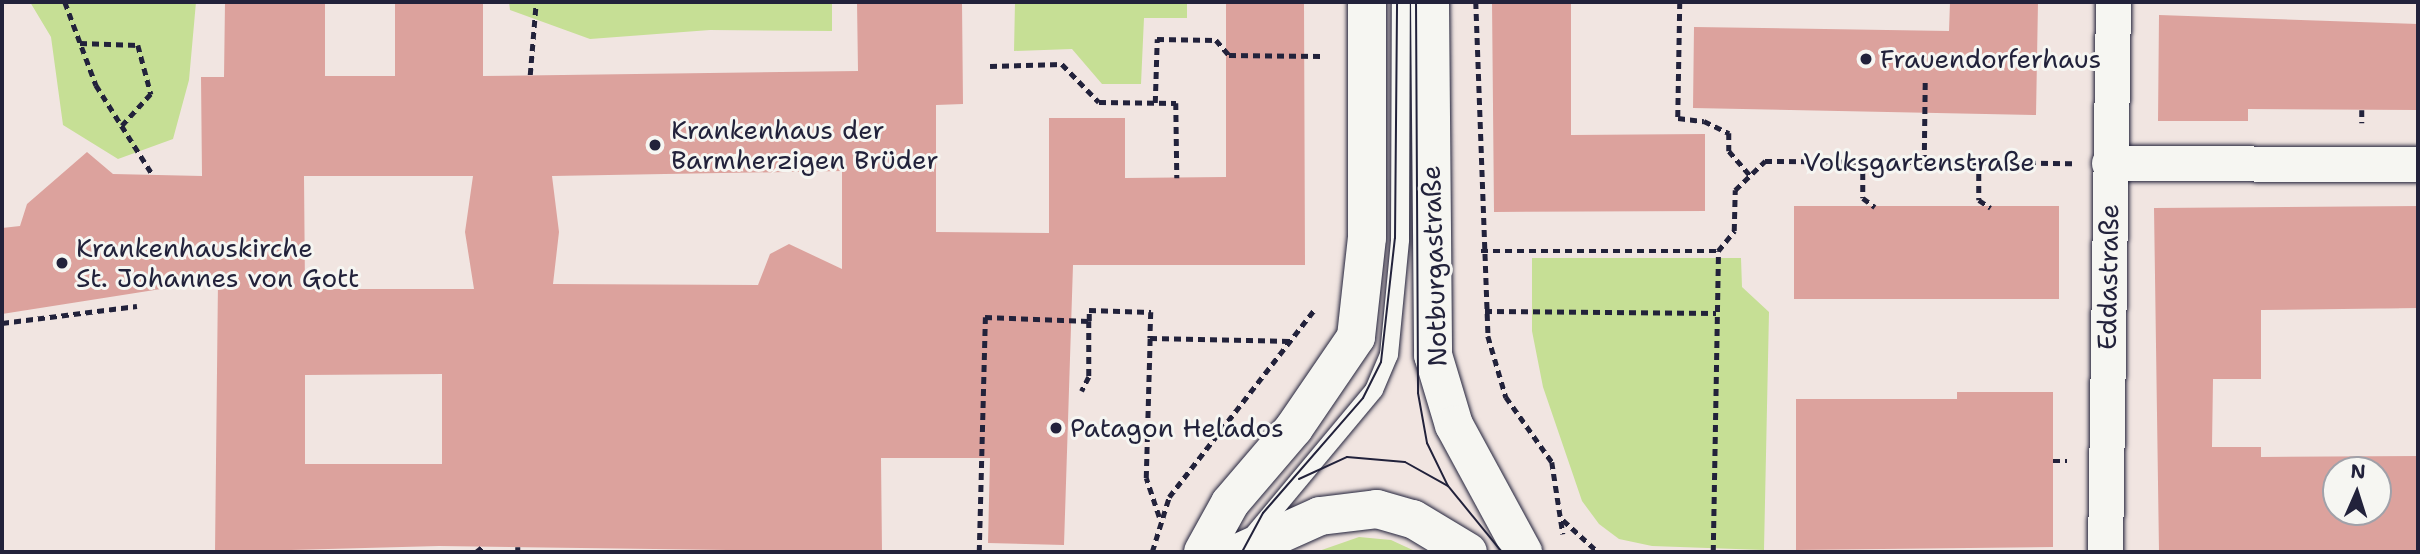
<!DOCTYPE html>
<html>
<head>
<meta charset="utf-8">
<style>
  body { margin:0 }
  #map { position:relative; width:2420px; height:554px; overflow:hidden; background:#f1e5e1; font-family:"Shantell Sans",sans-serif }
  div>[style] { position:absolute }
  .green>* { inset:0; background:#c6df95 }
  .building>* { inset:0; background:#dca29d; transform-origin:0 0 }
  .path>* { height:4.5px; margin-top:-2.25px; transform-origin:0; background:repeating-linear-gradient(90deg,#22223b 0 7px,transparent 0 12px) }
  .roads { filter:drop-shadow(0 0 2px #22223b) drop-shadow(0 0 2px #22223b) }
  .lane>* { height:18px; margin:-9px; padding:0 9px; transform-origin:9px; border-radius:9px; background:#f6f6f2 }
  .street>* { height:35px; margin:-17.5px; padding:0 17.5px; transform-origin:17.5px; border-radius:17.5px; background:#f6f6f2 }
  .secondary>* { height:38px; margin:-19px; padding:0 19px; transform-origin:19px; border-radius:19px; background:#f6f6f2 }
  .primary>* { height:38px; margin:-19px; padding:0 19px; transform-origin:19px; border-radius:19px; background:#f6f6f2 }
  .tram>* { height:2px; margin:-1px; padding:0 1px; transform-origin:1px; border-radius:1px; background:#22223b }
  .dots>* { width:19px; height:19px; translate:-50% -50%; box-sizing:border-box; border:4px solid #f6f6f2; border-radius:50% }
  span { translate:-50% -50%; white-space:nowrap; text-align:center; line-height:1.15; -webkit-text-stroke:6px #f6f6f2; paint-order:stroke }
  .poi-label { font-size:26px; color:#22223b }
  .left { translate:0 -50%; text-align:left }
  .street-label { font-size:26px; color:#22223b }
  .frame { position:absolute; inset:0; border:4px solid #22223b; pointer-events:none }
  .north { position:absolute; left:2322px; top:456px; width:70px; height:70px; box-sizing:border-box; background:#f6f6f2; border:2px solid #a1a1a9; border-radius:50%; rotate:3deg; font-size:19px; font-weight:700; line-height:28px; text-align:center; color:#22223b }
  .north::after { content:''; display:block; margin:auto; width:24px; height:32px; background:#22223b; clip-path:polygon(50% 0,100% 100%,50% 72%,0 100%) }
</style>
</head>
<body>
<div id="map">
  <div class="green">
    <i style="clip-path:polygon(30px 2px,196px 2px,189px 80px,173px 139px,118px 159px,63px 125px,51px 37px)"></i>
    <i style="clip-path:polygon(509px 2px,832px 2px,832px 31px,710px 30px,590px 39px,510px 10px)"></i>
    <i style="clip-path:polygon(1015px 2px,1187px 2px,1187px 18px,1144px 18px,1141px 84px,1102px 84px,1072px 49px,1014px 51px)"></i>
    <i style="clip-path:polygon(1532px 258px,1741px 258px,1742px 287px,1769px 312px,1764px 550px,1652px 546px,1619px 539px,1599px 524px,1582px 501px,1543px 387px,1532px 331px)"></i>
    <i style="clip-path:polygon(1359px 537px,1391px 540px,1417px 552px,1316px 552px)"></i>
  </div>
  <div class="building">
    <i style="clip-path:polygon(evenodd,225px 2px,325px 2px,325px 76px,395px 76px,395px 2px,483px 2px,483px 76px,858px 71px,857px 2px,962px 2px,963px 104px,936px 105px,936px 232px,1049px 233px,1049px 118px,1125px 118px,1125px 178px,1226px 177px,1226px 2px,1304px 2px,1305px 265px,1073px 265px,1064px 545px,988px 543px,990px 458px,881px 458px,882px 552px,439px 546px,215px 552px,218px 280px,2px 314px,2px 228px,20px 226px,27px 204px,87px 152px,113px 174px,202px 176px,201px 77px,224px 77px,225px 2px,842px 171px,842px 269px,789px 244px,770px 254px,758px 285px,553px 284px,559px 232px,552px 176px,842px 171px,225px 2px,304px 176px,473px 176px,465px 232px,474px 289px,305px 289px,304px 176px,225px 2px,442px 374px,442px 464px,305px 464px,305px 375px,442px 374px)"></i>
    <i style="clip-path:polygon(1492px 2px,1571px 2px,1571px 135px,1705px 134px,1705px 211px,1494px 212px)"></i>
    <i style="clip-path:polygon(1950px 2px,2038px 2px,2036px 115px,1693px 108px,1694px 27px,1949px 31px)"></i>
    <i style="clip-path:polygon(2159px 15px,2418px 24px,2418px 110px,2248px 109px,2248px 121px,2158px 121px)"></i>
    <i style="left:1794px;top:206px;width:265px;height:93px"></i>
    <i style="clip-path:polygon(evenodd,2418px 206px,2418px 308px,2261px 310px,2261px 379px,2213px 379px,2212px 447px,2261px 447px,2261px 457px,2418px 456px,2418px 552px,2159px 552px,2154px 208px,2418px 206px,2336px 470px,2378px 470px,2378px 512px,2336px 512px,2336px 470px)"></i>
    <i style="clip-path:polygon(1957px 392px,2053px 392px,2053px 547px,1796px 550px,1796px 399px,1957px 399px)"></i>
  </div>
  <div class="path">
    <i style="left:65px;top:2px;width:89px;rotate:69.5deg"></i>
    <i style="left:96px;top:85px;width:107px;rotate:57.7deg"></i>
    <i style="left:1476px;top:2px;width:334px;rotate:87.9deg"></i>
    <i style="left:1488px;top:336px;width:64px;rotate:73.6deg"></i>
    <i style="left:1506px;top:397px;width:80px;rotate:54.7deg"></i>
    <i style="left:1552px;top:462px;width:73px;rotate:81.3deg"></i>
    <i style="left:1680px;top:2px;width:116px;rotate:91deg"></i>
    <i style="left:1678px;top:118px;width:26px;rotate:7deg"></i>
    <i style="left:1704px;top:121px;width:28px;rotate:26deg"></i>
    <i style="left:1729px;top:133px;width:18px;rotate:90deg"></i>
    <i style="left:1729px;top:151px;width:32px;rotate:49deg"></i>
    <i style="left:80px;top:43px;width:58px;rotate:2deg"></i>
    <i style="left:138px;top:45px;width:51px;rotate:75.1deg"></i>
    <i style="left:151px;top:94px;width:43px;rotate:132.2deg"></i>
    <i style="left:990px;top:66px;width:72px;rotate:-1.6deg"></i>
    <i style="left:1062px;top:64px;width:53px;rotate:45.8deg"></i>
    <i style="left:1099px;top:102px;width:77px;rotate:0.7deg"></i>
    <i style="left:1176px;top:103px;width:75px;rotate:89.2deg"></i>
    <i style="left:530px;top:75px;width:73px;rotate:-85.3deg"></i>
    <i style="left:1155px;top:103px;width:64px;rotate:-88.2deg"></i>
    <i style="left:1157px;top:39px;width:59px;rotate:1deg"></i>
    <i style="left:1216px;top:40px;width:20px;rotate:49deg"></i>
    <i style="left:1229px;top:55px;width:93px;rotate:0.6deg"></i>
    <i style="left:2362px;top:110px;width:13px;rotate:90deg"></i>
    <i style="left:1863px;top:161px;width:37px;rotate:90deg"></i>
    <i style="left:1863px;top:198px;width:15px;rotate:37deg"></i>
    <i style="left:1924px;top:162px;width:83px;rotate:-89.3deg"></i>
    <i style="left:1979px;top:162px;width:38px;rotate:90deg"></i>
    <i style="left:1979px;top:200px;width:14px;rotate:34deg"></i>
    <i style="left:1481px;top:251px;width:237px"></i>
    <i style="left:1718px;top:251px;width:26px;rotate:-51deg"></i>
    <i style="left:1734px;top:231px;width:41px;rotate:-88.6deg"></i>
    <i style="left:1735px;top:190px;width:42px;rotate:-44deg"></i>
    <i style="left:1765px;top:161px;width:307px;rotate:0.4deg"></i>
    <i style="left:1485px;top:311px;width:231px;rotate:0.5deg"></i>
    <i style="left:1089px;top:321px;width:11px;rotate:-90deg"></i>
    <i style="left:1089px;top:310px;width:62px;rotate:1.8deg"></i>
    <i style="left:1151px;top:312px;width:26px;rotate:92deg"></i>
    <i style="left:2px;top:323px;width:136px;rotate:-7.2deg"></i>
    <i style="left:2053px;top:461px;width:14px"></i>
    <i style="left:1159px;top:517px;width:41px;rotate:-108.4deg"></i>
    <i style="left:1146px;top:478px;width:140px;rotate:-88.4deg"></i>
    <i style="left:1150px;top:338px;width:139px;rotate:1.2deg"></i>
    <i style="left:1563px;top:520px;width:47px;rotate:42.4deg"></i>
    <i style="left:518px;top:547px;width:5px;rotate:90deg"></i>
    <i style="left:476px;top:552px;width:8px;rotate:-40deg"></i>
    <i style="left:979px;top:552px;width:235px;rotate:-88.5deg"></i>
    <i style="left:985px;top:317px;width:104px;rotate:2.2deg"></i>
    <i style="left:1089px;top:321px;width:56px;rotate:90deg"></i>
    <i style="left:1089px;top:377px;width:16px;rotate:117deg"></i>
    <i style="left:1152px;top:552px;width:58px;rotate:-72.8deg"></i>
    <i style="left:1169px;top:497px;width:238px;rotate:-52.2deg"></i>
    <i style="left:1713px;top:552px;width:301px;rotate:-89deg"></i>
  </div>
  <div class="roads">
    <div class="lane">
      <i style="left:1249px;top:540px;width:195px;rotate:-50.2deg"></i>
      <i style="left:1374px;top:390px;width:38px;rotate:-67deg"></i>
      <i style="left:1389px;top:355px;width:116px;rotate:-84.5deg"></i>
      <i style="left:1400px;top:240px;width:238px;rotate:-89.8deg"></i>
    </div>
    <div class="street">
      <i style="left:2109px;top:163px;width:309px;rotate:0.2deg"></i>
      <i style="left:2105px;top:552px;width:550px;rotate:-89.17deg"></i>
    </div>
    <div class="secondary">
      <i style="left:1240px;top:552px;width:88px;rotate:-24.2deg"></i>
      <i style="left:1320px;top:516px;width:57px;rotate:-7deg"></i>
      <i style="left:1377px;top:509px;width:37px;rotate:16deg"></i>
      <i style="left:1413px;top:519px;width:64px;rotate:31deg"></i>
    </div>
    <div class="primary">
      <i style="left:1430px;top:2px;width:353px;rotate:89.5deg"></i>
      <i style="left:1433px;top:355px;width:73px;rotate:73.3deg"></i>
      <i style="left:1454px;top:425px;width:145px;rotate:61.5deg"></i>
      <i style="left:1203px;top:552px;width:56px;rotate:-61.1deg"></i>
      <i style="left:1230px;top:503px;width:99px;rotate:-49.5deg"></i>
      <i style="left:1294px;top:428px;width:110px;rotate:-55.7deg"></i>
      <i style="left:1356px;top:337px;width:100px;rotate:-83.7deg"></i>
      <i style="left:1367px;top:238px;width:236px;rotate:-90deg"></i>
    </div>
  </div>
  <div class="tram">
    <i style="left:1416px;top:2px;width:391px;rotate:89.7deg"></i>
    <i style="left:1418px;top:393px;width:51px;rotate:79.8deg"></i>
    <i style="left:1427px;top:443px;width:48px;rotate:64deg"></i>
    <i style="left:1299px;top:479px;width:53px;rotate:-24.6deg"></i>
    <i style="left:1347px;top:457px;width:58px;rotate:4.9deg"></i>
    <i style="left:1405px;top:462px;width:49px;rotate:29.2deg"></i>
    <i style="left:1448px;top:486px;width:85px;rotate:50.7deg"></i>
    <i style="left:1242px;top:552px;width:44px;rotate:-61.7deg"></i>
    <i style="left:1263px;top:513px;width:152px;rotate:-49deg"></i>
    <i style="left:1363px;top:398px;width:40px;rotate:-63.4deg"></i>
    <i style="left:1381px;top:362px;width:125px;rotate:-83.6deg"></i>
    <i style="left:1395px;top:238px;width:236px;rotate:-89.5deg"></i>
  </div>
  <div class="dots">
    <i style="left:1866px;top:59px;background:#22223b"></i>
    <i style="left:655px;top:145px;background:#22223b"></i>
    <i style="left:62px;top:263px;background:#22223b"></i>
    <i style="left:1056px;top:428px;background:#22223b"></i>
  </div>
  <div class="poi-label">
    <span class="left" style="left:1880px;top:59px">Frauendorferhaus</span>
    <span class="left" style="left:671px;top:145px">Krankenhaus der<br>Barmherzigen Brüder</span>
    <span class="left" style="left:76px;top:263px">Krankenhauskirche<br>St. Johannes von Gott</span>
    <span class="left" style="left:1070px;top:428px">Patagon Helados</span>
  </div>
  <div class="street-label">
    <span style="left:1919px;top:162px">Volksgartenstraße</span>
    <span style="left:1434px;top:266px;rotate:-92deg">Notburgastraße</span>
    <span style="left:2108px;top:277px;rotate:-89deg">Eddastraße</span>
  </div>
  <div class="frame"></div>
  <div class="north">N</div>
</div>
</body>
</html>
